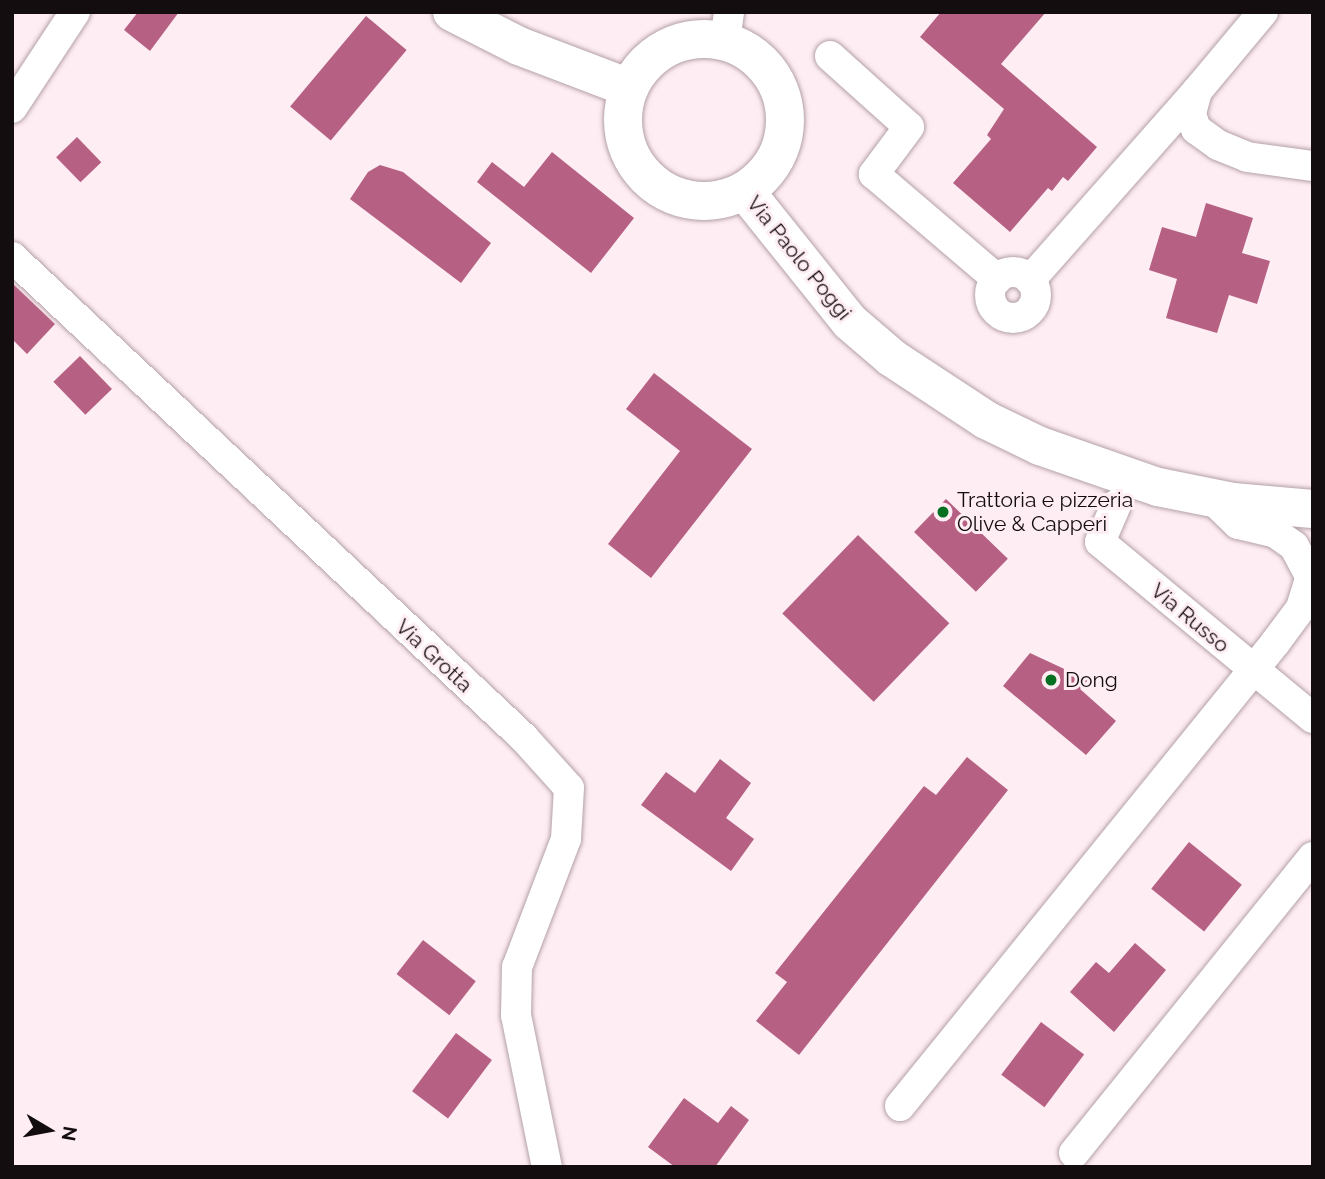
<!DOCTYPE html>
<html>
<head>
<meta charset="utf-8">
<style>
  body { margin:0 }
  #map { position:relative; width:1325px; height:1179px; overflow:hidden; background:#feedf2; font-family:Raleway,sans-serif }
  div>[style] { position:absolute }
  .building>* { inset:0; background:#b66183; transform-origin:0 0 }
  .roads { filter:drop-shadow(0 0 2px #b4a1a7) drop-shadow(0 0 2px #b4a1a7) }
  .street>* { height:30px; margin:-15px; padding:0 15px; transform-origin:15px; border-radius:15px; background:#fff }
  .street>.ring { margin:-15px; padding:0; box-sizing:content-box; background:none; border:30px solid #fff; border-radius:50% }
  .secondary>* { height:38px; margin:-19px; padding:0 19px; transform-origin:19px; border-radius:19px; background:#fff }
  .secondary>.ring { margin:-19px; padding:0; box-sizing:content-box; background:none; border:38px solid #fff; border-radius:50% }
  .dots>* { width:19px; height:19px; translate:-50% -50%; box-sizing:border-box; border:4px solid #feedf2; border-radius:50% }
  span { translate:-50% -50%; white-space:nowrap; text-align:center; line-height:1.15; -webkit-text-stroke:6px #feedf2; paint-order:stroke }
  .street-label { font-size:21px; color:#140d10 }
  .poi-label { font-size:21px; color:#140d10 }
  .left { translate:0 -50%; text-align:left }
  .frame { position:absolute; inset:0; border:14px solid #140d10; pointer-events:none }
  .north { position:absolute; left:14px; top:1095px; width:70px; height:70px; -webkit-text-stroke:5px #feedf2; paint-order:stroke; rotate:100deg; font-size:19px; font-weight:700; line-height:28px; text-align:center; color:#140d10 }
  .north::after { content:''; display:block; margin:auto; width:24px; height:32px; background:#140d10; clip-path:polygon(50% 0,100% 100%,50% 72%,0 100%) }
</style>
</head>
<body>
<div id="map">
  <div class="building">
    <i style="clip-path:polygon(138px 12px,179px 12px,150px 51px,124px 30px)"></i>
    <i style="clip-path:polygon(941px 12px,1046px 12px,1001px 64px,1097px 147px,1068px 181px,1063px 177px,1052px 191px,1048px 188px,1010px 232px,953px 183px,991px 139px,987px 135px,1004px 109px,920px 37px)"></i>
    <i style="left:366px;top:16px;width:53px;height:118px;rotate:40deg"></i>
    <i style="left:77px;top:137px;width:35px;height:29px;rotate:46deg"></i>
    <i style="clip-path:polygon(552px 152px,634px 218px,591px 273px,477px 182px,492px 162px,524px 187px)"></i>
    <i style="clip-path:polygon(380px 165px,403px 172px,491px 243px,461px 283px,350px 199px,368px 172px)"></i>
    <i style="clip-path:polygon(1206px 203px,1253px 218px,1242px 253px,1270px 261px,1257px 304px,1229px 295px,1217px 333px,1166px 318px,1177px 279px,1149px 270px,1162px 227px,1196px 237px)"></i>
    <i style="clip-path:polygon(12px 283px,55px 324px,27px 354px,12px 339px)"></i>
    <i style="left:80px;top:356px;width:46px;height:37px;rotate:46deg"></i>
    <i style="clip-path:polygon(654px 373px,752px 449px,651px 578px,608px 544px,680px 451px,626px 409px)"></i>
    <i style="left:946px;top:499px;width:86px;height:46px;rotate:44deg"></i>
    <i style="left:858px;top:535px;width:127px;height:109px;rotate:44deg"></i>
    <i style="clip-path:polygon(1030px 653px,1088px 680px,1080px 689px,1116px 721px,1086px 755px,1003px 686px)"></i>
    <i style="clip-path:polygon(967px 757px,1008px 790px,799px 1055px,756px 1021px,787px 982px,775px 973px,924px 786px,936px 795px)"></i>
    <i style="clip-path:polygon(720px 759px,751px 783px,726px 818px,754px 839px,731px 871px,641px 805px,666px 772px,695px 793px)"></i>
    <i style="left:1189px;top:842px;width:68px;height:60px;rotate:39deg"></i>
    <i style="left:423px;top:940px;width:67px;height:43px;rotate:38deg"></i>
    <i style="clip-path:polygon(1135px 943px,1166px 970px,1114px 1032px,1070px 992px,1096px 962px,1109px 973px)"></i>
    <i style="left:1041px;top:1022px;width:54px;height:66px;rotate:37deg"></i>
    <i style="left:456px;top:1033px;width:45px;height:73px;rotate:37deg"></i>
    <i style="clip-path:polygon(684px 1098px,718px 1123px,731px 1106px,749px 1120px,715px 1167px,675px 1167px,648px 1147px)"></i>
  </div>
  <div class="roads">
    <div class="street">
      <i style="left:1263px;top:12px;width:103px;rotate:129.9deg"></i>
      <i style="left:1197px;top:91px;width:24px;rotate:105deg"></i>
      <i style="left:1191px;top:114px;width:16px;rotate:72deg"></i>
      <i style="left:1196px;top:129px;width:27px;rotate:36deg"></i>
      <i style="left:1218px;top:145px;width:31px;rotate:22deg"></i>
      <i style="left:1247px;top:157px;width:67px;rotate:7.8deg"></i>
      <i style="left:725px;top:41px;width:29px;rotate:-82deg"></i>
      <i style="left:830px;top:56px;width:106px;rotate:41.9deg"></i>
      <i style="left:909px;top:127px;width:59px;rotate:126.7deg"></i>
      <i style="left:874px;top:174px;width:162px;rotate:40.5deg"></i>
      <i style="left:12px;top:108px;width:115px;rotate:-56.7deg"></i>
      <i style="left:12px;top:257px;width:702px;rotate:43.21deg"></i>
      <i style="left:524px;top:738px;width:67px;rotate:48deg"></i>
      <i style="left:569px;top:788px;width:51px;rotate:93.4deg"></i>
      <i style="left:566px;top:839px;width:137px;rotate:110.9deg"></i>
      <i style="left:517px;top:967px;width:48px;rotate:91.2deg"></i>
      <i style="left:516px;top:1015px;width:155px;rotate:78.5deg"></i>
      <i class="ring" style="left:990px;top:272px;width:16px;height:16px"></i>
      <i style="left:1030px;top:280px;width:252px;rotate:-48.5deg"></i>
      <i style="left:1211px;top:498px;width:37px;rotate:44deg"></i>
      <i style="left:1238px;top:524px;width:37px;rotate:13deg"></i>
      <i style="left:1274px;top:532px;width:24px;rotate:35deg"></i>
      <i style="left:1294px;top:546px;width:34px;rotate:62deg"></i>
      <i style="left:1116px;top:505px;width:40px;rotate:113.4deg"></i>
      <i style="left:1100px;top:542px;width:276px;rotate:39.6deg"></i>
      <i style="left:900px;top:1106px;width:596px;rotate:-50.99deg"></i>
      <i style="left:1275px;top:643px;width:44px;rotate:-53.4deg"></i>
      <i style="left:1301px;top:608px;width:41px;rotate:-72.9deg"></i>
      <i style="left:1074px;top:1153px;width:380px;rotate:-51.1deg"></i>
    </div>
    <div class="secondary">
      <i style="left:452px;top:12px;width:75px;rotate:26.9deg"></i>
      <i style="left:519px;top:46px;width:118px;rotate:20.9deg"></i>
      <i class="ring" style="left:623px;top:39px;width:124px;height:124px"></i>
      <i style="left:745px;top:191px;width:168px;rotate:51.3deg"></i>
      <i style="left:850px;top:322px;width:55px;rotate:40.6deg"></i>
      <i style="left:892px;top:358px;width:113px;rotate:33.4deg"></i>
      <i style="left:986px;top:420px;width:60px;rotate:25.7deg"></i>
      <i style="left:1040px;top:446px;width:125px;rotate:19.2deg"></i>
      <i style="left:1158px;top:487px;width:76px;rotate:11.3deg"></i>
      <i style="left:1233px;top:502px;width:80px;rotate:5deg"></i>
    </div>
  </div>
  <div class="dots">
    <i style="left:943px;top:512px;background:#037021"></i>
    <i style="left:1051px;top:680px;background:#037021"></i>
  </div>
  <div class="street-label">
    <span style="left:799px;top:258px;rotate:51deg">Via Paolo Poggi</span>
    <span style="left:1190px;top:618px;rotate:40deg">Via Russo</span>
    <span style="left:434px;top:656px;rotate:43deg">Via Grotta</span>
  </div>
  <div class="poi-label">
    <span class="left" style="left:957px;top:512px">Trattoria e pizzeria<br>Olive &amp; Capperi</span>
    <span class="left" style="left:1065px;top:680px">Dong</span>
  </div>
  <div class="frame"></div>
  <div class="north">N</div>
</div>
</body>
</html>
